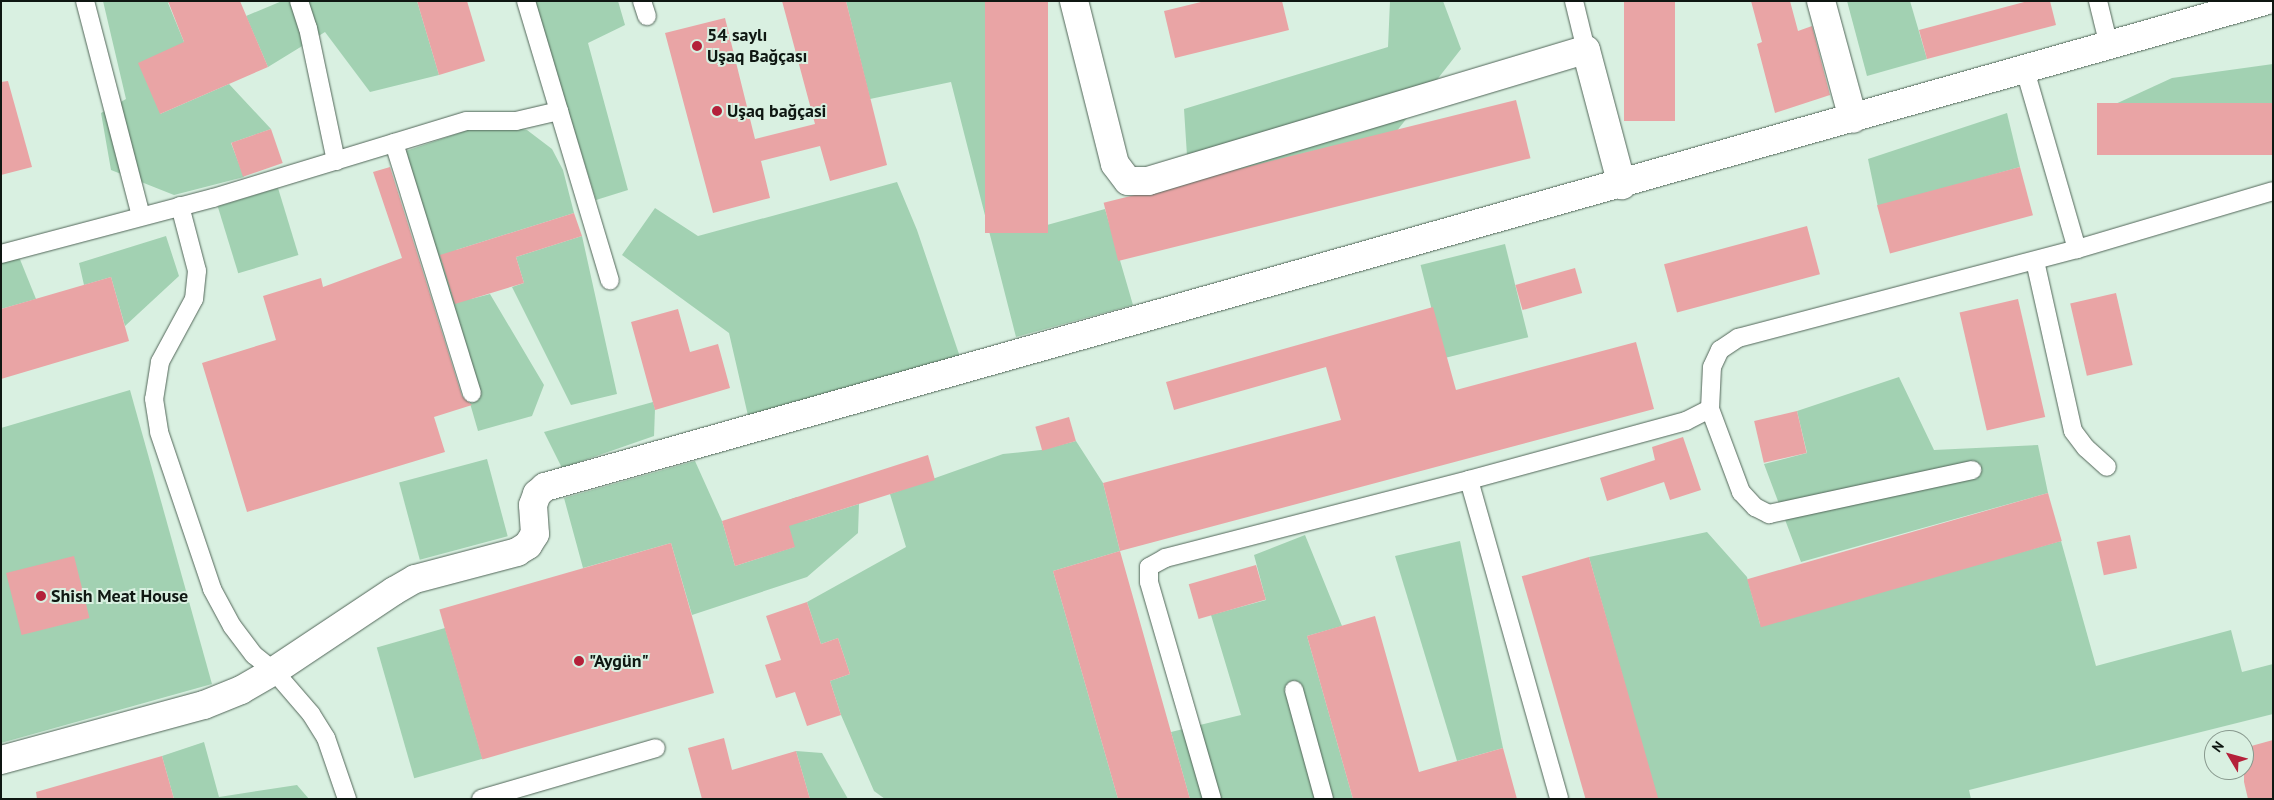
<!DOCTYPE html>
<html>
<head>
<meta charset="utf-8">
<style>
  body { margin:0 }
  #map { position:relative; width:2274px; height:800px; overflow:hidden; background:#d9f0e1; font-family:"PT Sans",sans-serif }
  div>[style] { position:absolute }
  .green>* { inset:0; background:#a2d1b2; transform-origin:0 0 }
  .building>* { inset:0; background:#e9a4a5; transform-origin:0 0 }
  .roads { filter:drop-shadow(0 0 1px #526659) drop-shadow(0 0 1px #526659) }
  .service>* { height:18px; margin:-9px; padding:0 9px; transform-origin:9px; border-radius:9px; background:#fff }
  .minor>* { height:28px; margin:-14px; padding:0 14px; transform-origin:14px; border-radius:14px; background:#fff }
  .dots>* { width:14px; height:14px; translate:-50% -50%; box-sizing:border-box; border:2px solid #d9f0e1; border-radius:50% }
  span { translate:-50% -50%; white-space:nowrap; text-align:center; line-height:1.15; -webkit-text-stroke:4px #d9f0e1; paint-order:stroke }
  .poi-label { font-size:18px; color:#0f1712; font-weight:700 }
  .left { translate:0 -50%; text-align:left }
  .frame { position:absolute; inset:0; border:2px solid #0f1712; pointer-events:none }
  .north { position:absolute; left:2204px; top:730px; width:50px; height:50px; box-sizing:border-box; background:#d9f0e1; border:1px solid #88998e; border-radius:50%; rotate:307deg; font-size:14px; font-weight:700; line-height:20px; text-align:center; color:#0f1712 }
  .north::after { content:''; display:block; margin:auto; width:18px; height:22px; background:#b4213a; clip-path:polygon(50% 0,100% 100%,50% 72%,0 100%) }
</style>
</head>
<body>
<div id="map">
  <div class="green">
    <i style="clip-path:polygon(103px 1px,172px 1px,168px 3px,184px 42px,160px 114px,229px 84px,271px 129px,231px 143px,244px 177px,174px 195px,111px 170px,101px 113px,126px 99px)"></i>
    <i style="clip-path:polygon(282px 1px,417px 1px,439px 75px,370px 92px,325px 32px,268px 67px,246px 16px)"></i>
    <i style="clip-path:polygon(534px 1px,618px 1px,625px 25px,588px 43px,628px 190px,596px 200px)"></i>
    <i style="clip-path:polygon(846px 1px,985px 1px,1047px 225px,1105px 209px,1133px 305px,1016px 337px,951px 82px,870px 99px)"></i>
    <i style="clip-path:polygon(1390px 1px,1443px 1px,1461px 49px,1396px 132px,1189px 187px,1184px 109px,1388px 47px)"></i>
    <i style="clip-path:polygon(1847px 1px,1910px 1px,1927px 59px,1867px 76px)"></i>
    <i style="clip-path:polygon(2273px 64px,2273px 103px,2103px 150px,2098px 112px,2172px 78px)"></i>
    <i style="clip-path:polygon(2007px 113px,2020px 167px,1878px 207px,1868px 159px)"></i>
    <i style="clip-path:polygon(503px 125px,527px 130px,552px 149px,563px 170px,574px 213px,456px 250px,471px 299px,490px 294px,544px 385px,532px 416px,478px 431px,437px 289px,394px 155px,480px 126px)"></i>
    <i style="clip-path:polygon(897px 182px,917px 230px,960px 357px,749px 420px,729px 333px,622px 255px,655px 208px,698px 236px)"></i>
    <i style="left:278px;top:188px;width:70px;height:63px;rotate:73deg"></i>
    <i style="clip-path:polygon(166px 236px,179px 276px,125px 326px,111px 277px,84px 285px,79px 263px)"></i>
    <i style="clip-path:polygon(582px 236px,617px 394px,571px 405px,512px 287px,524px 283px,516px 257px)"></i>
    <i style="left:1505px;top:244px;width:96px;height:87px;rotate:76deg"></i>
    <i style="clip-path:polygon(15px 247px,36px 299px,1px 309px,1px 250px)"></i>
    <i style="clip-path:polygon(1899px 377px,1934px 450px,2038px 445px,2048px 493px,1801px 562px,1764px 464px,1807px 453px,1797px 411px)"></i>
    <i style="clip-path:polygon(130px 390px,212px 684px,1px 743px,1px 428px)"></i>
    <i style="clip-path:polygon(653px 402px,655px 409px,654px 436px,562px 468px,544px 432px)"></i>
    <i style="clip-path:polygon(1076px 441px,1103px 483px,1120px 551px,1053px 571px,1118px 799px,885px 799px,874px 791px,841px 715px,830px 681px,850px 674px,838px 638px,821px 644px,807px 602px,906px 547px,890px 494px,1003px 454px,1041px 450px)"></i>
    <i style="left:487px;top:459px;width:80px;height:91px;rotate:75deg"></i>
    <i style="clip-path:polygon(695px 461px,722px 521px,735px 566px,794px 547px,782px 502px,797px 497px,805px 521px,859px 504px,858px 533px,807px 577px,692px 615px,671px 543px,583px 568px,564px 498px)"></i>
    <i style="clip-path:polygon(1707px 532px,1747px 577px,1760px 624px,2061px 541px,2096px 666px,2231px 630px,2242px 672px,2273px 664px,2273px 714px,1969px 790px,1971px 799px,1657px 799px,1589px 557px)"></i>
    <i style="clip-path:polygon(1305px 535px,1342px 626px,1307px 636px,1353px 799px,1190px 799px,1171px 732px,1241px 715px,1211px 615px,1266px 600px,1254px 555px)"></i>
    <i style="clip-path:polygon(1460px 541px,1503px 748px,1457px 761px,1395px 556px)"></i>
    <i style="left:445px;top:628px;width:136px;height:71px;rotate:74deg"></i>
    <i style="clip-path:polygon(204px 742px,219px 797px,297px 785px,309px 799px,174px 799px,162px 756px)"></i>
    <i style="clip-path:polygon(796px 751px,822px 753px,848px 799px,810px 799px)"></i>
  </div>
  <div class="building">
    <i style="clip-path:polygon(168px 1px,240px 1px,268px 67px,160px 114px,138px 63px,184px 42px)"></i>
    <i style="clip-path:polygon(417px 1px,467px 1px,485px 61px,439px 75px)"></i>
    <i style="clip-path:polygon(782px 1px,846px 1px,887px 165px,830px 181px,820px 146px,761px 161px,770px 198px,713px 213px,665px 33px,725px 18px,755px 139px,815px 124px)"></i>
    <i style="left:985px;top:1px;width:63px;height:232px"></i>
    <i style="clip-path:polygon(1205px 1px,1282px 1px,1289px 30px,1175px 58px,1164px 11px)"></i>
    <i style="left:1624px;top:1px;width:51px;height:120px"></i>
    <i style="clip-path:polygon(1751px 1px,1790px 1px,1798px 31px,1812px 26px,1830px 95px,1775px 113px,1757px 44px,1762px 42px)"></i>
    <i style="clip-path:polygon(2028px 1px,2050px 1px,2056px 25px,1927px 59px,1919px 30px)"></i>
    <i style="clip-path:polygon(8px 81px,32px 167px,1px 175px,1px 82px)"></i>
    <i style="left:1516px;top:100px;width:60px;height:425px;rotate:76deg"></i>
    <i style="left:2273px;top:103px;width:52px;height:176px;rotate:90deg"></i>
    <i style="left:271px;top:129px;width:36px;height:42px;rotate:71deg"></i>
    <i style="clip-path:polygon(390px 167px,462px 396px,472px 405px,434px 417px,445px 452px,247px 512px,202px 363px,276px 340px,263px 296px,321px 278px,323px 287px,402px 258px,373px 172px)"></i>
    <i style="left:2020px;top:167px;width:50px;height:148px;rotate:75deg"></i>
    <i style="clip-path:polygon(574px 213px,582px 236px,516px 257px,524px 283px,455px 304px,440px 255px)"></i>
    <i style="left:1807px;top:226px;width:50px;height:148px;rotate:75deg"></i>
    <i style="left:1575px;top:268px;width:26px;height:62px;rotate:74deg"></i>
    <i style="clip-path:polygon(111px 277px,129px 341px,1px 379px,1px 309px)"></i>
    <i style="left:2116px;top:293px;width:74px;height:47px;rotate:77deg"></i>
    <i style="left:2018px;top:299px;width:121px;height:60px;rotate:77deg"></i>
    <i style="clip-path:polygon(1433px 307px,1456px 390px,1636px 342px,1654px 409px,1120px 551px,1103px 483px,1341px 420px,1326px 367px,1174px 410px,1166px 382px)"></i>
    <i style="clip-path:polygon(678px 309px,690px 352px,718px 344px,730px 388px,655px 410px,631px 322px)"></i>
    <i style="left:1797px;top:411px;width:43px;height:44px;rotate:77deg"></i>
    <i style="left:1069px;top:417px;width:25px;height:35px;rotate:74deg"></i>
    <i style="clip-path:polygon(1683px 437px,1701px 490px,1670px 500px,1664px 482px,1607px 501px,1600px 478px,1655px 460px,1652px 447px)"></i>
    <i style="clip-path:polygon(928px 455px,935px 480px,789px 526px,795px 547px,735px 566px,722px 521px)"></i>
    <i style="left:2048px;top:493px;width:50px;height:313px;rotate:74deg"></i>
    <i style="left:2130px;top:535px;width:34px;height:34px;rotate:78deg"></i>
    <i style="left:671px;top:543px;width:156px;height:241px;rotate:74deg"></i>
    <i style="clip-path:polygon(1120px 551px,1171px 732px,1190px 799px,1118px 799px,1053px 571px)"></i>
    <i style="left:74px;top:556px;width:64px;height:70px;rotate:76deg"></i>
    <i style="left:1589px;top:557px;width:251px;height:70px;rotate:74deg"></i>
    <i style="left:1256px;top:565px;width:36px;height:70px;rotate:74deg"></i>
    <i style="clip-path:polygon(807px 602px,821px 644px,838px 638px,850px 674px,830px 681px,841px 715px,807px 726px,795px 692px,776px 698px,765px 665px,781px 660px,766px 616px)"></i>
    <i style="clip-path:polygon(1375px 616px,1419px 772px,1503px 748px,1517px 799px,1353px 799px,1307px 636px)"></i>
    <i style="clip-path:polygon(724px 738px,732px 770px,796px 751px,810px 799px,702px 799px,688px 748px)"></i>
    <i style="clip-path:polygon(2273px 740px,2273px 799px,2248px 799px,2244px 782px,2244px 748px)"></i>
    <i style="clip-path:polygon(162px 756px,174px 799px,37px 799px,36px 792px)"></i>
  </div>
  <div class="roads">
    <div class="service">
      <i style="left:85px;top:1px;width:222px;rotate:75.4deg"></i>
      <i style="left:299px;top:1px;width:28px;rotate:72deg"></i>
      <i style="left:308px;top:28px;width:136px;rotate:78.1deg"></i>
      <i style="left:526px;top:1px;width:115px;rotate:73.3deg"></i>
      <i style="left:642px;top:1px;width:16px;rotate:72deg"></i>
      <i style="left:1574px;top:1px;width:50px;rotate:76.2deg"></i>
      <i style="left:2098px;top:1px;width:46px;rotate:76.3deg"></i>
      <i style="left:394px;top:143px;width:262px;rotate:72.7deg"></i>
      <i style="left:180px;top:206px;width:67px;rotate:75.3deg"></i>
      <i style="left:197px;top:271px;width:28px;rotate:96deg"></i>
      <i style="left:194px;top:299px;width:72px;rotate:118.4deg"></i>
      <i style="left:160px;top:362px;width:37px;rotate:99deg"></i>
      <i style="left:154px;top:399px;width:33px;rotate:81deg"></i>
      <i style="left:159px;top:432px;width:166px;rotate:71.3deg"></i>
      <i style="left:212px;top:589px;width:42px;rotate:61.6deg"></i>
      <i style="left:232px;top:626px;width:36px;rotate:53deg"></i>
      <i style="left:254px;top:655px;width:26px;rotate:39deg"></i>
      <i style="left:274px;top:671px;width:57px;rotate:49.3deg"></i>
      <i style="left:311px;top:714px;width:28px;rotate:58deg"></i>
      <i style="left:326px;top:738px;width:65px;rotate:71deg"></i>
      <i style="left:2077px;top:249px;width:204px;rotate:-16.5deg"></i>
      <i style="left:1px;top:254px;width:219px;rotate:-14.8deg"></i>
      <i style="left:213px;top:198px;width:265px;rotate:-16.9deg"></i>
      <i style="left:467px;top:121px;width:49px"></i>
      <i style="left:516px;top:121px;width:44px;rotate:-13.1deg"></i>
      <i style="left:559px;top:111px;width:177px;rotate:73.3deg"></i>
      <i style="left:2035px;top:261px;width:174px;rotate:77.4deg"></i>
      <i style="left:2073px;top:431px;width:21px;rotate:53deg"></i>
      <i style="left:2086px;top:448px;width:28px;rotate:42deg"></i>
      <i style="left:1710px;top:409px;width:89px;rotate:69.5deg"></i>
      <i style="left:1741px;top:492px;width:21px;rotate:47deg"></i>
      <i style="left:1755px;top:507px;width:16px;rotate:27deg"></i>
      <i style="left:1769px;top:514px;width:208px;rotate:-12.2deg"></i>
      <i style="left:1469px;top:480px;width:331px;rotate:74.2deg"></i>
      <i style="left:1294px;top:690px;width:113px;rotate:74.6deg"></i>
      <i style="left:481px;top:799px;width:182px;rotate:-16.2deg"></i>
      <i style="left:1212px;top:799px;width:226px;rotate:-106.2deg"></i>
      <i style="left:1149px;top:582px;width:15px;rotate:-90deg"></i>
      <i style="left:1149px;top:567px;width:18px;rotate:-29deg"></i>
      <i style="left:1165px;top:558px;width:314px;rotate:-14.4deg"></i>
      <i style="left:1469px;top:480px;width:225px;rotate:-15.2deg"></i>
      <i style="left:1686px;top:421px;width:27px;rotate:-27deg"></i>
      <i style="left:1710px;top:409px;width:42px;rotate:-87.3deg"></i>
      <i style="left:1712px;top:367px;width:19px;rotate:-65deg"></i>
      <i style="left:1720px;top:350px;width:22px;rotate:-34deg"></i>
      <i style="left:1738px;top:338px;width:350px;rotate:-14.7deg"></i>
      <i style="left:2077px;top:249px;width:186px;rotate:-106.2deg"></i>
    </div>
    <div class="minor">
      <i style="left:1074px;top:1px;width:168px;rotate:75.9deg"></i>
      <i style="left:1115px;top:164px;width:21px;rotate:53deg"></i>
      <i style="left:1128px;top:181px;width:20px"></i>
      <i style="left:1148px;top:181px;width:457px;rotate:-16.7deg"></i>
      <i style="left:1586px;top:50px;width:140px;rotate:75.1deg"></i>
      <i style="left:1821px;top:1px;width:122px;rotate:74.8deg"></i>
      <i style="left:1px;top:760px;width:210px;rotate:-15.2deg"></i>
      <i style="left:204px;top:705px;width:40px;rotate:-22deg"></i>
      <i style="left:241px;top:690px;width:38px;rotate:-30deg"></i>
      <i style="left:274px;top:671px;width:144px;rotate:-33.7deg"></i>
      <i style="left:394px;top:591px;width:24px;rotate:-30deg"></i>
      <i style="left:415px;top:579px;width:106px;rotate:-14.8deg"></i>
      <i style="left:517px;top:552px;width:13px;rotate:-32deg"></i>
      <i style="left:528px;top:545px;width:13px;rotate:-58deg"></i>
      <i style="left:535px;top:534px;width:29px;rotate:-94deg"></i>
      <i style="left:533px;top:505px;width:12px;rotate:-70deg"></i>
      <i style="left:537px;top:494px;width:11px;rotate:-41deg"></i>
      <i style="left:545px;top:487px;width:1787px;rotate:-15.78deg"></i>
    </div>
  </div>
  <div class="dots">
    <i style="left:697px;top:46px;background:#b4213a"></i>
    <i style="left:717px;top:111px;background:#b4213a"></i>
    <i style="left:41px;top:596px;background:#b4213a"></i>
    <i style="left:579px;top:661px;background:#b4213a"></i>
  </div>
  <div class="poi-label">
    <span class="left" style="left:707px;top:46px">54 saylı<br>Uşaq Bağçası</span>
    <span class="left" style="left:727px;top:111px">Uşaq bağçasi</span>
    <span class="left" style="left:51px;top:596px">Shish Meat House</span>
    <span class="left" style="left:589px;top:661px">"Aygün"</span>
  </div>
  <div class="frame"></div>
  <div class="north">N</div>
</div>
</body>
</html>
